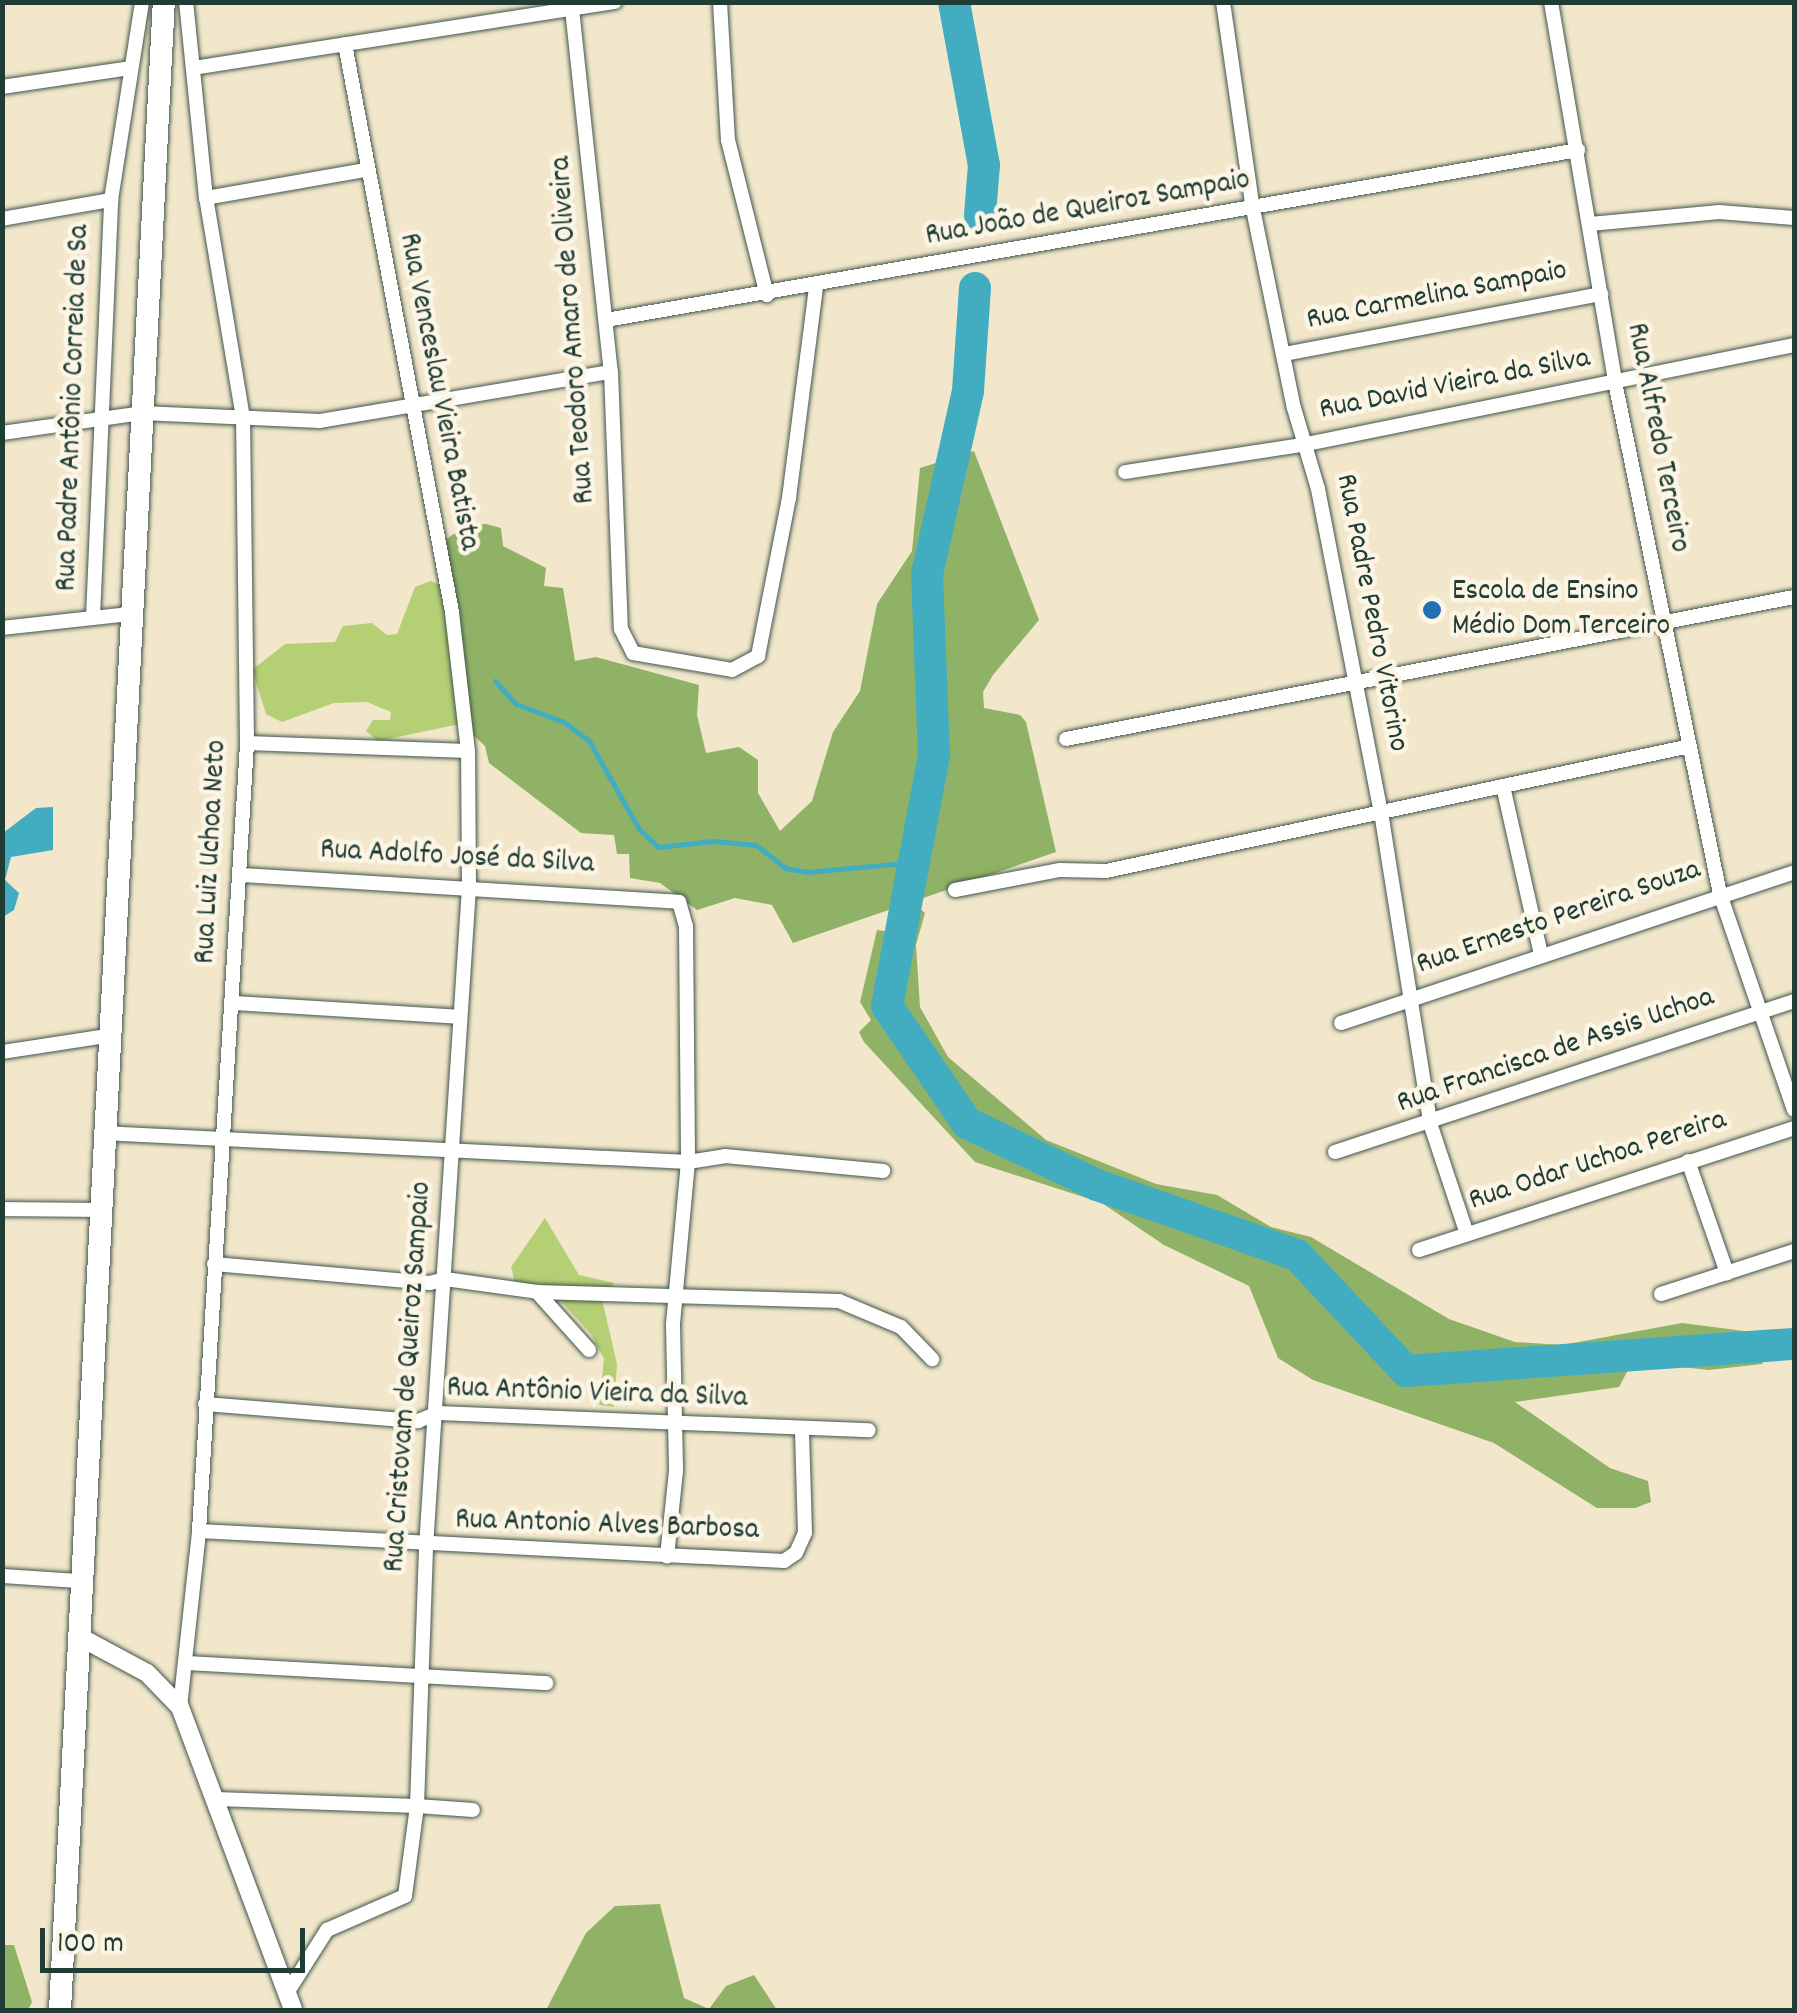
<!DOCTYPE html>
<html>
<head>
<meta charset="utf-8">
<style>
  body { margin:0 }
  #map { position:relative; width:1797px; height:2013px; overflow:hidden; background:#f2e7cb; font-family:Dekko,sans-serif }
  div>[style] { position:absolute }
  .green>* { inset:0; background:#b5cf74 }
  .forest>* { inset:0; background:#90b266 }
  .water>* { inset:0; background:#42acc1 }
  .stream>* { height:5px; margin:-2.5px; padding:0 2.5px; transform-origin:2.5px; border-radius:2.5px; background:#42acc1 }
  .river>* { height:32px; margin:-16px; padding:0 16px; transform-origin:16px; border-radius:16px; background:#42acc1 }
  .roads { filter:drop-shadow(0 0 2px #3f564b) drop-shadow(0 0 2px #3f564b) }
  .minor>* { height:14px; margin:-7px; padding:0 7px; transform-origin:7px; border-radius:7px; background:#fff }
  .tertiary>* { height:18px; margin:-9px; padding:0 9px; transform-origin:9px; border-radius:9px; background:#fff }
  .primary>* { height:22px; margin:-11px; padding:0 11px; transform-origin:11px; border-radius:11px; background:#fff }
  .dots>* { width:28px; height:28px; translate:-50% -50%; box-sizing:border-box; border:5px solid #fcf5e5; border-radius:50% }
  span { translate:-50% -50%; white-space:nowrap; text-align:center; line-height:1.15; -webkit-text-stroke:9px #fcf5e5; paint-order:stroke }
  .street-label { font-size:30px; color:#1f3d34 }
  .poi-label { font-size:30px; color:#1f3d34 }
  .left { translate:0 -50%; text-align:left }
  .frame { position:absolute; inset:0; border:5px solid #1f3d34; pointer-events:none }
  .scale { position:absolute; left:40px; top:1928px; width:265px; height:45px; box-sizing:border-box; border:5px solid #1f3d34; border-top:0; padding-left:12px; font-size:30px; line-height:35px; white-space:nowrap; color:#1f3d34; -webkit-text-stroke:8px #fcf5e5; paint-order:stroke }
</style>
</head>
<body>
<div id="map">
  <div class="green">
    <i style="clip-path:polygon(431px 581px,442px 586px,460px 724px,378px 741px,366px 731px,373px 720px,390px 720px,391px 712px,367px 702px,334px 703px,282px 722px,266px 714px,252px 670px,285px 644px,335px 642px,343px 626px,372px 623px,387px 635px,397px 634px,415px 587px)"></i>
    <i style="clip-path:polygon(545px 1218px,579px 1275px,614px 1283px,602px 1299px,617px 1364px,614px 1407px,599px 1405px,604px 1359px,591px 1334px,551px 1290px,516px 1286px,511px 1267px)"></i>
  </div>
  <div class="forest">
    <i style="clip-path:polygon(974px 451px,1039px 620px,993px 675px,983px 692px,984px 708px,1020px 715px,1026px 722px,1056px 852px,793px 943px,772px 905px,735px 898px,697px 910px,660px 883px,630px 878px,629px 854px,617px 854px,614px 835px,581px 833px,489px 763px,485px 746px,470px 732px,444px 541px,466px 525px,486px 524px,501px 528px,503px 546px,546px 568px,544px 586px,563px 588px,575px 661px,596px 657px,699px 685px,697px 715px,706px 753px,739px 747px,758px 760px,758px 793px,780px 831px,812px 801px,833px 732px,860px 691px,877px 604px,912px 551px,920px 468px)"></i>
    <i style="clip-path:polygon(918px 907px,925px 913px,916px 945px,920px 1007px,948px 1057px,1046px 1140px,1156px 1184px,1217px 1195px,1271px 1227px,1311px 1237px,1449px 1319px,1515px 1342px,1562px 1345px,1682px 1323px,1752px 1332px,1769px 1352px,1762px 1364px,1709px 1370px,1642px 1363px,1628px 1370px,1619px 1387px,1515px 1402px,1610px 1468px,1648px 1481px,1651px 1502px,1635px 1508px,1597px 1508px,1494px 1443px,1313px 1380px,1278px 1358px,1249px 1286px,1164px 1245px,1102px 1203px,975px 1162px,864px 1042px,859px 1032px,871px 1020px,860px 1002px,877px 930px,890px 932px)"></i>
    <i style="clip-path:polygon(660px 1904px,684px 1998px,709px 2009px,726px 1986px,754px 1975px,777px 2010px,546px 2010px,586px 1933px,615px 1906px)"></i>
    <i style="clip-path:polygon(3px 1945px,14px 1945px,32px 2002px,28px 2010px,3px 2010px)"></i>
  </div>
  <div class="water">
    <i style="clip-path:polygon(53px 807px,53px 850px,11px 857px,5px 880px,19px 893px,14px 910px,3px 917px,3px 833px,36px 808px)"></i>
  </div>
  <div class="stream">
    <i style="left:495px;top:681px;width:31px;rotate:48deg"></i>
    <i style="left:516px;top:704px;width:51px;rotate:20.6deg"></i>
    <i style="left:564px;top:722px;width:31px;rotate:37deg"></i>
    <i style="left:589px;top:741px;width:101px;rotate:60.4deg"></i>
    <i style="left:639px;top:829px;width:26px;rotate:43deg"></i>
    <i style="left:658px;top:847px;width:55px;rotate:-6.2deg"></i>
    <i style="left:713px;top:841px;width:43px;rotate:5.3deg"></i>
    <i style="left:756px;top:845px;width:37px;rotate:38deg"></i>
    <i style="left:785px;top:868px;width:22px;rotate:10deg"></i>
    <i style="left:807px;top:872px;width:107px;rotate:-5.3deg"></i>
  </div>
  <div class="river">
    <i style="left:954px;top:2px;width:166px;rotate:79.6deg"></i>
    <i style="left:984px;top:165px;width:50px;rotate:94.6deg"></i>
    <i style="left:975px;top:288px;width:103px;rotate:93.9deg"></i>
    <i style="left:968px;top:391px;width:188px;rotate:102.6deg"></i>
    <i style="left:927px;top:574px;width:181px;rotate:87.8deg"></i>
    <i style="left:934px;top:755px;width:255px;rotate:100.6deg"></i>
    <i style="left:887px;top:1006px;width:142px;rotate:55.6deg"></i>
    <i style="left:967px;top:1123px;width:144px;rotate:25.5deg"></i>
    <i style="left:1097px;top:1185px;width:212px;rotate:19.3deg"></i>
    <i style="left:1297px;top:1255px;width:159px;rotate:46.8deg"></i>
    <i style="left:1406px;top:1371px;width:389px;rotate:-4deg"></i>
  </div>
  <div class="roads">
    <div class="minor">
      <i style="left:720px;top:2px;width:138px;rotate:86.7deg"></i>
      <i style="left:728px;top:140px;width:160px;rotate:75.9deg"></i>
      <i style="left:1223px;top:2px;width:209px;rotate:81.8deg"></i>
      <i style="left:1253px;top:209px;width:203px;rotate:78.4deg"></i>
      <i style="left:1294px;top:408px;width:84px;rotate:73.5deg"></i>
      <i style="left:1318px;top:489px;width:329px;rotate:79deg"></i>
      <i style="left:1381px;top:812px;width:318px;rotate:81deg"></i>
      <i style="left:1431px;top:1126px;width:114px;rotate:71.6deg"></i>
      <i style="left:1551px;top:2px;width:385px;rotate:80.4deg"></i>
      <i style="left:1615px;top:382px;width:523px;rotate:78.41deg"></i>
      <i style="left:1720px;top:894px;width:228px;rotate:71.1deg"></i>
      <i style="left:572px;top:9px;width:365px;rotate:83.9deg"></i>
      <i style="left:611px;top:372px;width:257px;rotate:87.8deg"></i>
      <i style="left:621px;top:629px;width:27px;rotate:63deg"></i>
      <i style="left:633px;top:653px;width:100px;rotate:9.7deg"></i>
      <i style="left:732px;top:670px;width:30px;rotate:-28deg"></i>
      <i style="left:758px;top:656px;width:161px;rotate:-78.9deg"></i>
      <i style="left:789px;top:498px;width:212px;rotate:-82.7deg"></i>
      <i style="left:193px;top:68px;width:427px;rotate:-8.9deg"></i>
      <i style="left:2px;top:87px;width:129px;rotate:-8.4deg"></i>
      <i style="left:206px;top:198px;width:161px;rotate:-10deg"></i>
      <i style="left:2px;top:219px;width:111px;rotate:-9.9deg"></i>
      <i style="left:111px;top:200px;width:200px;rotate:-81.1deg"></i>
      <i style="left:1590px;top:224px;width:130px;rotate:-5.3deg"></i>
      <i style="left:1719px;top:212px;width:75px;rotate:4.6deg"></i>
      <i style="left:606px;top:320px;width:987px;rotate:-9.92deg"></i>
      <i style="left:1284px;top:354px;width:323px;rotate:-10.7deg"></i>
      <i style="left:2px;top:433px;width:141px;rotate:-8.1deg"></i>
      <i style="left:142px;top:413px;width:178px;rotate:2.6deg"></i>
      <i style="left:320px;top:421px;width:295px;rotate:-9.6deg"></i>
      <i style="left:1125px;top:472px;width:184px;rotate:-8.7deg"></i>
      <i style="left:1307px;top:444px;width:497px;rotate:-11.5deg"></i>
      <i style="left:93px;top:617px;width:417px;rotate:-87.5deg"></i>
      <i style="left:2px;top:628px;width:128px;rotate:-6.3deg"></i>
      <i style="left:1066px;top:739px;width:742px;rotate:-11.04deg"></i>
      <i style="left:247px;top:743px;width:221px;rotate:2.1deg"></i>
      <i style="left:1503px;top:786px;width:172px;rotate:77.3deg"></i>
      <i style="left:241px;top:875px;width:439px;rotate:3.5deg"></i>
      <i style="left:679px;top:902px;width:25px;rotate:74deg"></i>
      <i style="left:686px;top:926px;width:236px;rotate:89.5deg"></i>
      <i style="left:688px;top:1162px;width:164px;rotate:95.3deg"></i>
      <i style="left:673px;top:1325px;width:146px;rotate:88.8deg"></i>
      <i style="left:676px;top:1471px;width:86px;rotate:96deg"></i>
      <i style="left:955px;top:890px;width:107px;rotate:-10.8deg"></i>
      <i style="left:1060px;top:870px;width:46px;rotate:1.2deg"></i>
      <i style="left:1106px;top:871px;width:597px;rotate:-12.08deg"></i>
      <i style="left:233px;top:1003px;width:227px;rotate:3.5deg"></i>
      <i style="left:1341px;top:1023px;width:478px;rotate:-18.4deg"></i>
      <i style="left:2px;top:1052px;width:106px;rotate:-8.7deg"></i>
      <i style="left:102px;top:1133px;width:587px;rotate:2.83deg"></i>
      <i style="left:688px;top:1162px;width:37px;rotate:-9deg"></i>
      <i style="left:725px;top:1156px;width:159px;rotate:5.4deg"></i>
      <i style="left:1335px;top:1152px;width:483px;rotate:-18.2deg"></i>
      <i style="left:1688px;top:1161px;width:119px;rotate:70.8deg"></i>
      <i style="left:2px;top:1209px;width:98px;rotate:0.6deg"></i>
      <i style="left:1419px;top:1250px;width:394px;rotate:-18deg"></i>
      <i style="left:214px;top:1264px;width:217px;rotate:5deg"></i>
      <i style="left:430px;top:1283px;width:16px;rotate:-15deg"></i>
      <i style="left:445px;top:1279px;width:93px;rotate:8deg"></i>
      <i style="left:537px;top:1292px;width:78px;rotate:48.1deg"></i>
      <i style="left:537px;top:1292px;width:302px;rotate:1.7deg"></i>
      <i style="left:839px;top:1301px;width:67px;rotate:22.8deg"></i>
      <i style="left:901px;top:1327px;width:45px;rotate:45.9deg"></i>
      <i style="left:1661px;top:1294px;width:140px;rotate:-17.9deg"></i>
      <i style="left:205px;top:1404px;width:214px;rotate:4.6deg"></i>
      <i style="left:418px;top:1421px;width:22px;rotate:-22deg"></i>
      <i style="left:438px;top:1413px;width:431px;rotate:2.3deg"></i>
      <i style="left:199px;top:1531px;width:586px;rotate:2.94deg"></i>
      <i style="left:784px;top:1561px;width:14px;rotate:-34deg"></i>
      <i style="left:796px;top:1553px;width:22px;rotate:-66deg"></i>
      <i style="left:805px;top:1533px;width:104px;rotate:-91.7deg"></i>
      <i style="left:2px;top:1576px;width:77px;rotate:3.7deg"></i>
      <i style="left:185px;top:1663px;width:362px;rotate:3.2deg"></i>
      <i style="left:180px;top:1707px;width:177px;rotate:-83.8deg"></i>
      <i style="left:199px;top:1531px;width:789px;rotate:-86.51deg"></i>
      <i style="left:247px;top:743px;width:325px;rotate:-90.7deg"></i>
      <i style="left:243px;top:418px;width:223px;rotate:-99.5deg"></i>
      <i style="left:206px;top:198px;width:197px;rotate:-95.8deg"></i>
      <i style="left:216px;top:1799px;width:201px;rotate:2deg"></i>
      <i style="left:417px;top:1806px;width:259px;rotate:-88deg"></i>
      <i style="left:426px;top:1547px;width:661px;rotate:-86.27deg"></i>
      <i style="left:469px;top:887px;width:136px;rotate:-90.4deg"></i>
      <i style="left:468px;top:751px;width:140px;rotate:-96.6deg"></i>
      <i style="left:452px;top:612px;width:578px;rotate:-100.67deg"></i>
      <i style="left:287px;top:1993px;width:75px;rotate:-57.6deg"></i>
      <i style="left:327px;top:1930px;width:85px;rotate:-23.6deg"></i>
      <i style="left:405px;top:1896px;width:91px;rotate:-82.4deg"></i>
      <i style="left:417px;top:1806px;width:56px;rotate:4.1deg"></i>
    </div>
    <div class="tertiary">
      <i style="left:78px;top:1636px;width:78px;rotate:28.2deg"></i>
      <i style="left:147px;top:1673px;width:47px;rotate:45.9deg"></i>
      <i style="left:180px;top:1707px;width:323px;rotate:69.5deg"></i>
    </div>
    <div class="primary">
      <i style="left:60px;top:2010px;width:2011px;rotate:-87.04deg"></i>
    </div>
  </div>
  <div class="dots">
    <i style="left:1432px;top:610px;background:#1f6fb2"></i>
  </div>
  <div class="street-label">
    <span style="left:1088px;top:210px;rotate:-10deg">Rua João de Queiroz Sampaio</span>
    <span style="left:1437px;top:297px;rotate:-11deg">Rua Carmelina Sampaio</span>
    <span style="left:575px;top:330px;rotate:-94deg">Rua Teodoro Amaro de Oliveira</span>
    <span style="left:1455px;top:386px;rotate:-11deg">Rua David Vieira da Silva</span>
    <span style="left:437px;top:392px;rotate:79deg">Rua Venceslau Vieira Batista</span>
    <span style="left:75px;top:408px;rotate:-88deg">Rua Padre Antônio Correia de Sa</span>
    <span style="left:1656px;top:438px;rotate:79deg">Rua Alfredo Terceiro</span>
    <span style="left:1370px;top:613px;rotate:79deg">Rua Padre Pedro Vitorino</span>
    <span style="left:213px;top:852px;rotate:-87deg">Rua Luiz Uchoa Neto</span>
    <span style="left:457px;top:859px;rotate:3deg">Rua Adolfo José da Silva</span>
    <span style="left:1559px;top:919px;rotate:-19deg">Rua Ernesto Pereira Souza</span>
    <span style="left:1556px;top:1052px;rotate:-19deg">Rua Francisca de Assis Uchoa</span>
    <span style="left:1598px;top:1162px;rotate:-18deg">Rua Odar Uchoa Pereira</span>
    <span style="left:410px;top:1377px;rotate:-86deg">Rua Cristovam de Queiroz Sampaio</span>
    <span style="left:597px;top:1395px;rotate:2deg">Rua Antônio Vieira da Silva</span>
    <span style="left:607px;top:1527px;rotate:2deg">Rua Antonio Alves Barbosa</span>
  </div>
  <div class="poi-label">
    <span class="left" style="left:1452px;top:610px">Escola de Ensino<br>Médio Dom Terceiro</span>
  </div>
  <div class="frame"></div>
  <div class="scale">100 m</div>
</div>
</body>
</html>
